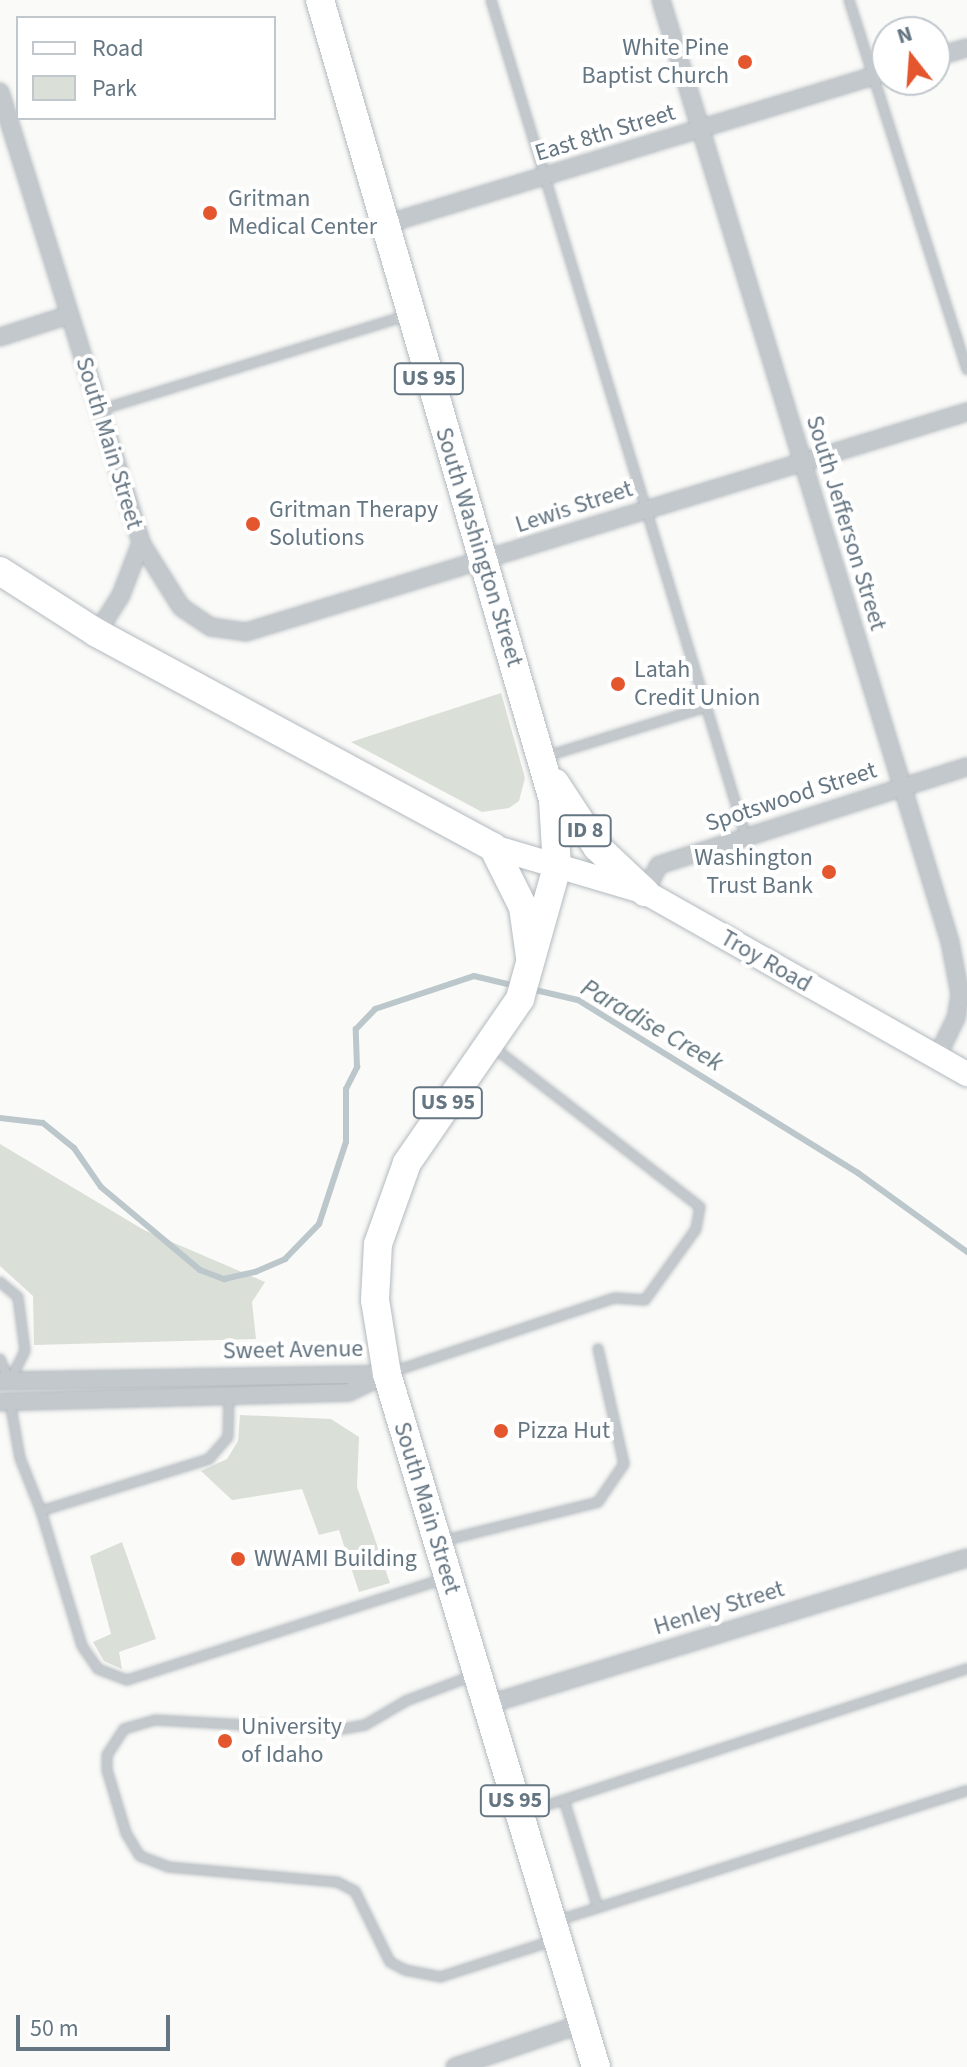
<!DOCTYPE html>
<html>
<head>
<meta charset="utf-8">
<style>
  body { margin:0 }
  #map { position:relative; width:967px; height:2067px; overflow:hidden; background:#fafaf8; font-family:"Source Sans 3",sans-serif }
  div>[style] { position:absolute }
  .green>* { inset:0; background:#dadfd7 }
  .stream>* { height:6px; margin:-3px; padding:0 3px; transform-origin:3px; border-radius:3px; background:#bbc7cb }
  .roads { filter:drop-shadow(0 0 2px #b3babf) drop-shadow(0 0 2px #b3babf) }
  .service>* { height:8px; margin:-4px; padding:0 4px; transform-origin:4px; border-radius:4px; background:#c3c8cc }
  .minor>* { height:16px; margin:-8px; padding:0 8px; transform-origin:8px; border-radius:8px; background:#c3c8cc }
  .secondary>* { height:24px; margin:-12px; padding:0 12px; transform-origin:12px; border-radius:12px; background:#fff }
  .trunk>* { height:28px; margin:-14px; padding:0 14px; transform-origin:14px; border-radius:14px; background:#fff }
  .dots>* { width:22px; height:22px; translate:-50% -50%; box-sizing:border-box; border:4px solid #fff; border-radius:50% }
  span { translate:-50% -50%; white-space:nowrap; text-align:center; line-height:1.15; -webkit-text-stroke:8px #fff; paint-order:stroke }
  .shield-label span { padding:2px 6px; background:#fff; border:2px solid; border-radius:6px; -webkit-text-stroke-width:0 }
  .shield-label { font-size:22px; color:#657683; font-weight:700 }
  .poi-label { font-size:24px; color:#657683 }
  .right { translate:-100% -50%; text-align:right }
  .left { translate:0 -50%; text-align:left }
  .street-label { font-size:24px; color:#657683 }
  .water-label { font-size:26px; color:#60757c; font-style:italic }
  .legend { position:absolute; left:16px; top:16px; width:260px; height:104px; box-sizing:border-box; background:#fff; border:2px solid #c1c8cd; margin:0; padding:10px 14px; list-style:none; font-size:24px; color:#657683 }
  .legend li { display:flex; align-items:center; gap:16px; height:40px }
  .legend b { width:40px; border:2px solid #c1c8cd }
  .north { position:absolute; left:871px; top:16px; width:80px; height:80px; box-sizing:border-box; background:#fff; border:2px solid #c1c8cd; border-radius:50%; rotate:343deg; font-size:22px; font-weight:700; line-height:32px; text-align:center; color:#657683 }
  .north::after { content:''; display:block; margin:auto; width:28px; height:36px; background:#e4572e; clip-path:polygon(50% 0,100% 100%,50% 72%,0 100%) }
  .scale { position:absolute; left:16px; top:2015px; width:154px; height:36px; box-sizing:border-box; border:4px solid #657683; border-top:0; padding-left:10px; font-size:24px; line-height:28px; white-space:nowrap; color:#657683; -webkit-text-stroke:6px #fff; paint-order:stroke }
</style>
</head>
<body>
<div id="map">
  <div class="green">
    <i style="clip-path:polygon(501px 693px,525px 778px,519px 801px,509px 808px,482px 812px,351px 742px)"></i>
    <i style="clip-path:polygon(0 1144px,144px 1230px,265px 1282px,252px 1302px,256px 1339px,34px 1345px,33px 1296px,0 1266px)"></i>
    <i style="clip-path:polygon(240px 1415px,331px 1419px,359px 1437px,357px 1487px,390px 1583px,359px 1592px,339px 1530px,319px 1535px,302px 1489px,232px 1500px,201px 1471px,227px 1459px,238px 1441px)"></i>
    <i style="clip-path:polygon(122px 1542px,156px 1639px,119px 1652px,122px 1669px,104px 1661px,93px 1642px,111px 1634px,90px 1556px)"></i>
  </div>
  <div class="stream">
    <i style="left:531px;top:989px;width:48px;rotate:13.2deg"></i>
    <i style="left:578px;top:1000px;width:329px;rotate:31.7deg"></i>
    <i style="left:858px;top:1173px;width:135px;rotate:35.9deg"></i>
    <i style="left:0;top:1118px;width:43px;rotate:6.6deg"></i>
    <i style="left:43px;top:1123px;width:40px;rotate:39deg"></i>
    <i style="left:74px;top:1148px;width:47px;rotate:55.3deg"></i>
    <i style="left:101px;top:1187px;width:129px;rotate:40deg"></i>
    <i style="left:200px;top:1270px;width:26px;rotate:21deg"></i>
    <i style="left:224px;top:1279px;width:32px;rotate:-13deg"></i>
    <i style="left:255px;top:1272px;width:33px;rotate:-23deg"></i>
    <i style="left:285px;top:1259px;width:49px;rotate:-45.8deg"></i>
    <i style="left:319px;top:1224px;width:86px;rotate:-71.8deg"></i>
    <i style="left:346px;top:1142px;width:53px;rotate:-90deg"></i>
    <i style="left:346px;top:1089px;width:25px;rotate:-63deg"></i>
    <i style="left:357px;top:1067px;width:38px;rotate:-92deg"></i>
    <i style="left:356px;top:1029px;width:28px;rotate:-46deg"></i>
    <i style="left:375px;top:1009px;width:104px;rotate:-18.4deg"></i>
    <i style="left:474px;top:976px;width:43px;rotate:13.4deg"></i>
  </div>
  <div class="roads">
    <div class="service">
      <i style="left:491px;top:0;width:875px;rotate:73.06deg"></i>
      <i style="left:849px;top:0;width:388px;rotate:72.3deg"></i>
      <i style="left:100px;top:410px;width:322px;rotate:-17.1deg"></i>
      <i style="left:547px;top:756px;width:166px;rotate:-17.1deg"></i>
      <i style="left:0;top:1282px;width:23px;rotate:40deg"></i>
      <i style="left:18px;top:1297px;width:54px;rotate:82.6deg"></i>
      <i style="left:25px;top:1351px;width:33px;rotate:117deg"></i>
      <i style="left:0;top:1359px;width:23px;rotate:67deg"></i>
      <i style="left:392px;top:1372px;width:235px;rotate:-18.4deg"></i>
      <i style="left:615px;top:1298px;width:30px;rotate:4deg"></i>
      <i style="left:645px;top:1300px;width:87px;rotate:-54.3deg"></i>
      <i style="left:696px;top:1229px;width:22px;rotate:-80deg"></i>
      <i style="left:700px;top:1207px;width:263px;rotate:-142.3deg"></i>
      <i style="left:229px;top:1397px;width:40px;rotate:91.4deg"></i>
      <i style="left:228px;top:1437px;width:29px;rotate:131deg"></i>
      <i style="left:209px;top:1459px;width:176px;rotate:162.8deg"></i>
      <i style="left:41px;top:1511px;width:141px;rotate:73.1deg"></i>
      <i style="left:82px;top:1646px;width:28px;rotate:55deg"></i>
      <i style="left:98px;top:1669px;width:31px;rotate:21deg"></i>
      <i style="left:127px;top:1680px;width:335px;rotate:-17.7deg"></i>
      <i style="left:10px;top:1402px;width:57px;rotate:79.9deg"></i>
      <i style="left:20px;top:1458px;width:57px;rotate:68.4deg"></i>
      <i style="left:442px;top:1541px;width:161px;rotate:-14deg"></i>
      <i style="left:598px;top:1502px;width:46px;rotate:-55.6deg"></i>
      <i style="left:624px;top:1464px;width:118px;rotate:-102.7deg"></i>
      <i style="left:472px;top:1676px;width:71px;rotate:159.3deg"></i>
      <i style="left:406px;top:1701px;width:48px;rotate:149.7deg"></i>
      <i style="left:365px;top:1725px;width:27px;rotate:170deg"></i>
      <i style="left:338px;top:1730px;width:183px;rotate:-176.9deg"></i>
      <i style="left:155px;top:1720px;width:32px;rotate:164deg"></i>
      <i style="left:124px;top:1729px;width:31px;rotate:123deg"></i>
      <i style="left:107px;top:1755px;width:15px;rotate:90deg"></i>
      <i style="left:107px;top:1770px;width:66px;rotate:73.2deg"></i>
      <i style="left:126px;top:1833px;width:27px;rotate:59deg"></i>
      <i style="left:140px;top:1856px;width:30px;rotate:21deg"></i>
      <i style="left:168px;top:1867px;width:170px;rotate:5.1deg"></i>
      <i style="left:337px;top:1882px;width:20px;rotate:27deg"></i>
      <i style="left:355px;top:1891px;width:79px;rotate:63.8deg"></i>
      <i style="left:390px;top:1962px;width:17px;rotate:28deg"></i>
      <i style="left:405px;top:1970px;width:36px;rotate:11deg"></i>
      <i style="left:440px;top:1977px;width:118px;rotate:-17.8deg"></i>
      <i style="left:564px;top:1800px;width:113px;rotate:72.5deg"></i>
      <i style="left:523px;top:1813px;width:467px;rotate:-18deg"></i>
      <i style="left:556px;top:1921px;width:431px;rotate:-17.6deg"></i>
    </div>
    <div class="minor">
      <i style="left:661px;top:0;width:985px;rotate:72.94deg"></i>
      <i style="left:950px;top:942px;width:53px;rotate:79.1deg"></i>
      <i style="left:960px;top:994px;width:24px;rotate:99deg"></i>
      <i style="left:956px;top:1018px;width:46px;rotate:116deg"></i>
      <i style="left:935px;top:57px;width:33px;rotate:-16deg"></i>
      <i style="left:0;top:92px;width:473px;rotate:72.6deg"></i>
      <i style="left:141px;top:543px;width:75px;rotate:58deg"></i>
      <i style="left:181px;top:607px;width:36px;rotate:34deg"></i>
      <i style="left:211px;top:627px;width:35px;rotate:8deg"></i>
      <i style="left:246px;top:632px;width:754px;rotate:-16.97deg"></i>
      <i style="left:383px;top:225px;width:527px;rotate:-16.89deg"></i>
      <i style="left:0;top:337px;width:72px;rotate:-17.7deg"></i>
      <i style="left:97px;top:633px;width:45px;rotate:-57.7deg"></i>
      <i style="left:121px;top:595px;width:56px;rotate:-69deg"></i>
      <i style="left:645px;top:892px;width:30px;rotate:-63deg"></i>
      <i style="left:659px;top:865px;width:323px;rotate:-17.7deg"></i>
      <i style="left:0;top:1381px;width:386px;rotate:-1deg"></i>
      <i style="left:0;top:1402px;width:349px;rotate:-1.6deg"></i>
      <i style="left:349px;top:1392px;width:42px;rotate:-25.3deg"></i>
      <i style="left:486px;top:1705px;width:503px;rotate:-16.99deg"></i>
      <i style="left:455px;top:2067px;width:133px;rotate:-18.8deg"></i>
    </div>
    <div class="secondary">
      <i style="left:493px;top:847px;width:159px;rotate:16.5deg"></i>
      <i style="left:645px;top:892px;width:370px;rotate:29.5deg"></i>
    </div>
    <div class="trunk">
      <i style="left:320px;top:0;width:833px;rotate:73.76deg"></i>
      <i style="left:553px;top:800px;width:67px;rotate:86.6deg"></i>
      <i style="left:557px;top:867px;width:137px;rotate:105.7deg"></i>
      <i style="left:520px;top:999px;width:199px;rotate:124.6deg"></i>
      <i style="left:407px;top:1163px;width:86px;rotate:109.7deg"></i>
      <i style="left:378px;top:1244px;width:56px;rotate:93.1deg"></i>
      <i style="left:375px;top:1300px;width:75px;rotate:80.8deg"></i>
      <i style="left:387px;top:1374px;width:724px;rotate:73.22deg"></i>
      <i style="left:0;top:571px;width:115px;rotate:32.6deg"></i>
      <i style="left:97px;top:633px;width:450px;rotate:28.4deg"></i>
      <i style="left:493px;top:847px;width:67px;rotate:63.4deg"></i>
      <i style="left:523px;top:907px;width:50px;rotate:82deg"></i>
      <i style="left:555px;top:783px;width:77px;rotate:56.7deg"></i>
      <i style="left:597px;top:847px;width:66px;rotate:43.2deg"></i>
    </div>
  </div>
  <div class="dots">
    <i style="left:745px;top:62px;background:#e4572e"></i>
    <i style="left:210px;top:213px;background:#e4572e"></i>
    <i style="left:253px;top:524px;background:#e4572e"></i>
    <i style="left:618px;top:684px;background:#e4572e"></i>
    <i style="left:829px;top:872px;background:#e4572e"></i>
    <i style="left:501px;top:1431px;background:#e4572e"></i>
    <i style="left:238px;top:1559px;background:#e4572e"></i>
    <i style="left:225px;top:1741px;background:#e4572e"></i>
  </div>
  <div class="shield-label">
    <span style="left:429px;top:379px">US 95</span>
    <span style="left:585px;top:831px">ID 8</span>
    <span style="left:448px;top:1103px">US 95</span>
    <span style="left:515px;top:1801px">US 95</span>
  </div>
  <div class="poi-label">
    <span class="right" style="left:729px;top:62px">White Pine<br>Baptist Church</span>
    <span class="left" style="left:228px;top:213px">Gritman<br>Medical Center</span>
    <span class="left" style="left:269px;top:524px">Gritman Therapy<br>Solutions</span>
    <span class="left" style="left:634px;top:684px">Latah<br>Credit Union</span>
    <span class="right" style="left:813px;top:872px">Washington<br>Trust Bank</span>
    <span class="left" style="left:517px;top:1431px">Pizza Hut</span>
    <span class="left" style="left:254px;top:1559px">WWAMI Building</span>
    <span class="left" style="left:241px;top:1741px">University<br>of Idaho</span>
  </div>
  <div class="street-label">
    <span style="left:605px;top:133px;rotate:-17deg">East 8th Street</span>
    <span style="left:109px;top:443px;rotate:73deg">South Main Street</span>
    <span style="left:574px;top:507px;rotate:-18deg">Lewis Street</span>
    <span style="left:846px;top:523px;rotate:73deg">South Jefferson Street</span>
    <span style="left:479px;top:547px;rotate:73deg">South Washington Street</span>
    <span style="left:791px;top:797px;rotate:-18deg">Spotswood Street</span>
    <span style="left:766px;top:961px;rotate:30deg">Troy Road</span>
    <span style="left:293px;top:1350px;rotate:-1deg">Sweet Avenue</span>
    <span style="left:427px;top:1508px;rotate:73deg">South Main Street</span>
    <span style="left:719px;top:1608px;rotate:-17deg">Henley Street</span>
  </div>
  <div class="water-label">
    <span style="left:652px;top:1025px;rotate:30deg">Paradise Creek</span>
  </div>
  <ul class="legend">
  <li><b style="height:10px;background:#fff"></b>Road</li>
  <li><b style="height:22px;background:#dadfd7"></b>Park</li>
  </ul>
  <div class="north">N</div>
  <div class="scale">50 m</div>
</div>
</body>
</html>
